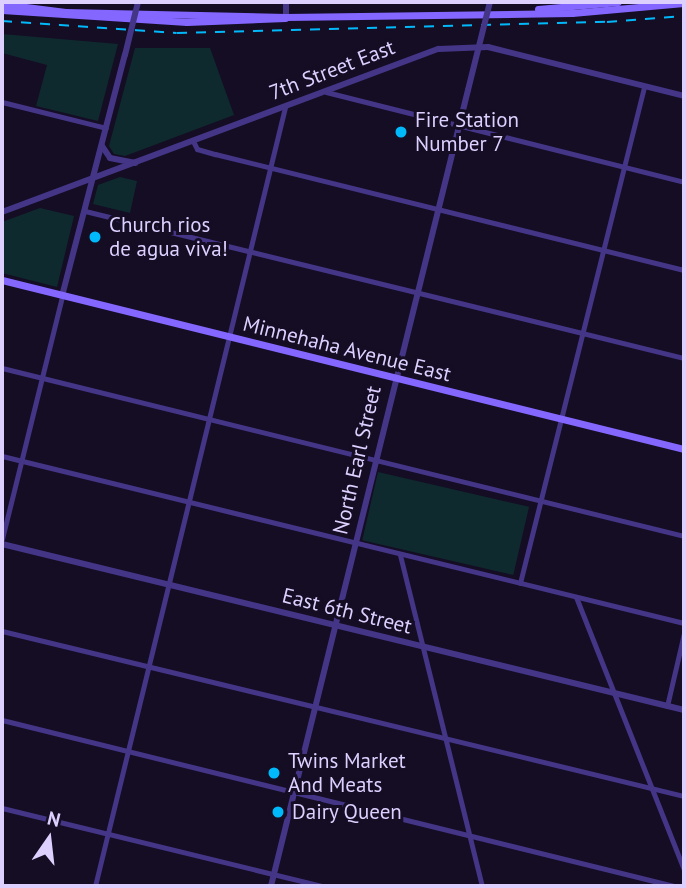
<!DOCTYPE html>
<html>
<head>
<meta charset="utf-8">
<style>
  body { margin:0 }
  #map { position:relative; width:686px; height:888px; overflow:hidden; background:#140d24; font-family:"PT Sans",sans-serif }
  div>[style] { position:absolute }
  .green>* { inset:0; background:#0f2a2e; transform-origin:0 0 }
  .minor>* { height:5px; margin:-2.5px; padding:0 2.5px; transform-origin:2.5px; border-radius:2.5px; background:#453586 }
  .tertiary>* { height:6px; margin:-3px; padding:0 3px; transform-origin:3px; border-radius:3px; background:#453586 }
  .secondary>* { height:7px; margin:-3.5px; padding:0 3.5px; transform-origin:3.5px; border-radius:3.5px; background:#8367ff }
  .rail>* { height:2px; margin-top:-1px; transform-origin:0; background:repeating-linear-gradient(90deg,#00b9fb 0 10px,transparent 0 19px) }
  .tertiary-bridge>* { height:6px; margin:-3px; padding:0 3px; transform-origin:3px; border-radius:3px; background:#453586 }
  .dots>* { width:19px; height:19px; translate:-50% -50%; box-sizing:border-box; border:4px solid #140d24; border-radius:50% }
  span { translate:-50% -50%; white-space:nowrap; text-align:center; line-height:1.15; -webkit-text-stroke:6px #140d24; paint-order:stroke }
  .street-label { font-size:21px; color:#ddd0ff }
  .poi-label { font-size:21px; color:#ddd0ff }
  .left { translate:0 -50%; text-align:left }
  .frame { position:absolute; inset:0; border:4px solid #ddd0ff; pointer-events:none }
  .north { position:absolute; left:14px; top:804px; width:70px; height:70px; -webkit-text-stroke:5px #140d24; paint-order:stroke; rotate:14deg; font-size:19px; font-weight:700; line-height:28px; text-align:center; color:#ddd0ff }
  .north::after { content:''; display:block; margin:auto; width:24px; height:32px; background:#ddd0ff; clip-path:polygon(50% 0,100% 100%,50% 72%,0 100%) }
</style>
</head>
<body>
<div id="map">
  <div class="green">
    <i style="clip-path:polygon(2px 34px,118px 44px,98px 121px,36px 106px,47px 65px,2px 53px)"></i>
    <i style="clip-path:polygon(135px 48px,210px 48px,234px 115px,125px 156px,114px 154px,109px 146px)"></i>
    <i style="clip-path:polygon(120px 177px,137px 181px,130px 213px,93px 204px,98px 185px)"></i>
    <i style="clip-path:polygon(40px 208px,74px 216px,57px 287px,2px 273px,2px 222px)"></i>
    <i style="left:378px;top:472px;width:155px;height:70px;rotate:13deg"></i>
  </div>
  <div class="minor">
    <i style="left:326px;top:92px;width:369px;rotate:14.1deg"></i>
    <i style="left:2px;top:102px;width:107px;rotate:14deg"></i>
    <i style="left:193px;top:141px;width:9px;rotate:63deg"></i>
    <i style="left:197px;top:149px;width:19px;rotate:16deg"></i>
    <i style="left:215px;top:154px;width:483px;rotate:13.9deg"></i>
    <i style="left:85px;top:211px;width:617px;rotate:13.79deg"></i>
    <i style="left:2px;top:368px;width:702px;rotate:13.84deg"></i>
    <i style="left:2px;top:456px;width:702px;rotate:13.76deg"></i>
    <i style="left:2px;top:539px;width:250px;rotate:-76.1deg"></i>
    <i style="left:400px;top:555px;width:341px;rotate:76.1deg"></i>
    <i style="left:520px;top:583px;width:511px;rotate:-75.96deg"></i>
    <i style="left:576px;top:597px;width:294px;rotate:68.4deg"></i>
    <i style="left:2px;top:631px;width:702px;rotate:13.6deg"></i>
    <i style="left:667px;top:706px;width:75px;rotate:-76.9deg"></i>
    <i style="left:2px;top:720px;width:692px;rotate:13.88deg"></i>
    <i style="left:2px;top:808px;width:330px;rotate:13.7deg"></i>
    <i style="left:95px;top:886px;width:802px;rotate:-76.29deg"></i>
  </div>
  <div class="tertiary">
    <i style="left:286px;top:2px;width:15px;rotate:90deg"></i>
    <i style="left:102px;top:146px;width:14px;rotate:56deg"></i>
    <i style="left:110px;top:158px;width:26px;rotate:11deg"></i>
    <i style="left:2px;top:212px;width:466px;rotate:-20.5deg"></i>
    <i style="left:439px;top:49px;width:49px;rotate:-2.3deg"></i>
    <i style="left:488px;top:47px;width:202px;rotate:14deg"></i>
    <i style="left:62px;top:296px;width:249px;rotate:-75.4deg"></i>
    <i style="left:2px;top:544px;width:702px;rotate:13.68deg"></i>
    <i style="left:271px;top:886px;width:820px;rotate:-76.1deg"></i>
  </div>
  <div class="secondary">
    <i style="left:2px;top:4px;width:64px;rotate:7.2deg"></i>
    <i style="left:65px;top:12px;width:221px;rotate:1.3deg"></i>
    <i style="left:286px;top:17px;width:286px;rotate:-0.8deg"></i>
    <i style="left:572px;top:13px;width:112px;rotate:-5.1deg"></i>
    <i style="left:538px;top:9px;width:80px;rotate:-5deg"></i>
    <i style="left:2px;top:10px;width:185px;rotate:3.7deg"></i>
    <i style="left:187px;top:22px;width:98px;rotate:-2.3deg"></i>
    <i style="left:2px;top:280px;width:703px;rotate:13.92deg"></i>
  </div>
  <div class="rail">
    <i style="left:2px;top:21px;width:175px;rotate:3.9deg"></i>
    <i style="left:177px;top:33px;width:430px;rotate:-1.5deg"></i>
    <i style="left:607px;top:22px;width:77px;rotate:-4.5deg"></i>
  </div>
  <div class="tertiary-bridge">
    <i style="left:125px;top:55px;width:55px;rotate:-76.2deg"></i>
    <i style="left:468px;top:90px;width:91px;rotate:-76deg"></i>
  </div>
  <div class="dots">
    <i style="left:401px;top:132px;background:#00b9fb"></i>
    <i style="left:95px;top:237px;background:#00b9fb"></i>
    <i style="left:274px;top:773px;background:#00b9fb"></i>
    <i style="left:278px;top:812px;background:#00b9fb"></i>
  </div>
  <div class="street-label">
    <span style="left:332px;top:70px;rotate:-21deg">7th Street East</span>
    <span style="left:347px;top:349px;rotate:14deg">Minnehaha Avenue East</span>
    <span style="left:357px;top:460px;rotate:-77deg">North Earl Street</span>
    <span style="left:347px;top:611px;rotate:14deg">East 6th Street</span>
  </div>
  <div class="poi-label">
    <span class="left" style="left:415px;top:132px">Fire Station<br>Number 7</span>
    <span class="left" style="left:109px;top:237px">Church rios<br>de agua viva!</span>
    <span class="left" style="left:288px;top:773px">Twins Market<br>And Meats</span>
    <span class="left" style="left:292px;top:812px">Dairy Queen</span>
  </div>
  <div class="frame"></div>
  <div class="north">N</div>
</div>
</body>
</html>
